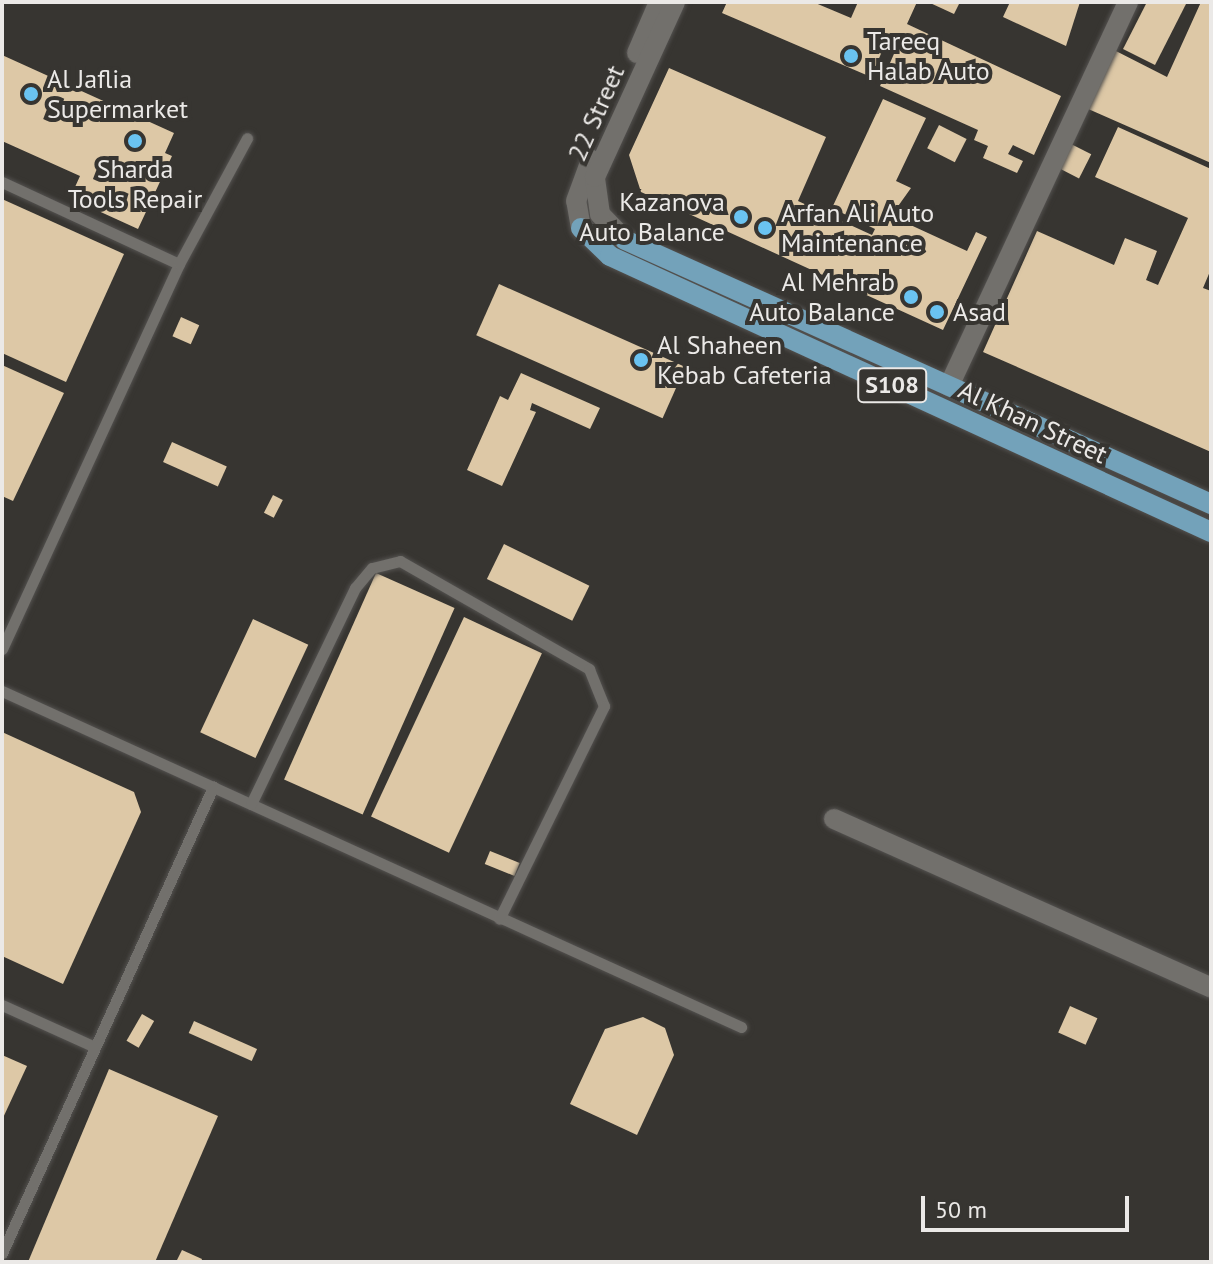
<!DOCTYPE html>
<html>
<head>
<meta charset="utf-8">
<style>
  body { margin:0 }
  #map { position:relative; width:1213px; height:1264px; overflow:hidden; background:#373531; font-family:"PT Sans",sans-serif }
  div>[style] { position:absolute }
  .building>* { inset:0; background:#ddc8a6; transform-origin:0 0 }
  .roads { filter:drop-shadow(0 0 2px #53514f) drop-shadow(0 0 2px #53514f) }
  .service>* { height:11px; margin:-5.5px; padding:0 5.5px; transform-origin:5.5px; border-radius:5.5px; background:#72706c }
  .minor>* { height:20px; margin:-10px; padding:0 10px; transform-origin:10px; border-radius:10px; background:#72706c }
  .tertiary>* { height:20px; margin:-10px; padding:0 10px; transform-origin:10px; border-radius:10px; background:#72706c }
  .primary>* { height:20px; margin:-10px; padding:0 10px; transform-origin:10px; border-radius:10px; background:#73a2ba }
  .dots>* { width:22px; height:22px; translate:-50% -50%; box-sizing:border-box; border:4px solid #373531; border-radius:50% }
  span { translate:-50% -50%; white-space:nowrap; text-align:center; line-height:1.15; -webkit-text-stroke:8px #373531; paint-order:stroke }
  .shield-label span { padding:2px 6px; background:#373531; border:2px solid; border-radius:6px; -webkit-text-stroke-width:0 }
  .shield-label { font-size:24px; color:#ebe9e7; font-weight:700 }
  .poi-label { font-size:26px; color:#ebe9e7 }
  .left { translate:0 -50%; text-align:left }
  .right { translate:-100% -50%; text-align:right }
  .street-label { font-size:26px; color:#ebe9e7 }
  .frame { position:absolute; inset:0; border:4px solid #ebe9e7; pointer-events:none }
  .scale { position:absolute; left:921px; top:1196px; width:208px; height:36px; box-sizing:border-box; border:4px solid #ebe9e7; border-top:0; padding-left:10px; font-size:24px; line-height:28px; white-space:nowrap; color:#ebe9e7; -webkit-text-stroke:6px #373531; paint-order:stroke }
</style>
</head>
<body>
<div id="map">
  <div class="building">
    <i style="clip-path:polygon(727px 2px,813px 2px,851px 18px,858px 2px,917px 2px,907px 24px,1061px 96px,1034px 155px,1013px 145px,1008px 154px,1023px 161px,1017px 173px,983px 158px,988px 146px,974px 140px,978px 130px,880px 86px,900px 40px,889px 35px,871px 77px,722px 13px)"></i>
    <i style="clip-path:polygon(928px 2px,960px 2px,954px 14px)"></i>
    <i style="clip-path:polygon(1010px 2px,1080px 2px,1066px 46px,1003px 17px)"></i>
    <i style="clip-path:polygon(1147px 2px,1187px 2px,1155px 65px,1123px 49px)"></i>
    <i style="clip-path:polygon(1201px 2px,1211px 2px,1211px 163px,1086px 108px,1112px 49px,1167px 77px)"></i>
    <i style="clip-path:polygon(2px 55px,174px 133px,165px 153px,172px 156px,138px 229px,70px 198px,80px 176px,2px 141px)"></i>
    <i style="clip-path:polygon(669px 68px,826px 137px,798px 201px,872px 235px,875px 229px,832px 208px,883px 99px,926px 118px,896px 181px,911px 188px,891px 216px,967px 251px,976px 232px,987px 237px,943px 330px,641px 192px,629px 155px)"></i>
    <i style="left:939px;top:125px;width:31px;height:26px;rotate:27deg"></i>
    <i style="clip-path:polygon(1118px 127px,1211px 169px,1211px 269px,1203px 288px,1211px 291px,1211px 452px,983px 352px,1037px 231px,1114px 265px,1125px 238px,1157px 251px,1146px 280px,1158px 285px,1188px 218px,1095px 177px)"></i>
    <i style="left:1069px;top:143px;width:25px;height:27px;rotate:27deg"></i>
    <i style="clip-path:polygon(2px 199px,124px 254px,66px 382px,2px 353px)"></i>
    <i style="left:499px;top:284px;width:204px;height:56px;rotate:24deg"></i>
    <i style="left:181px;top:317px;width:20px;height:21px;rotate:24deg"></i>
    <i style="clip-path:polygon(2px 365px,64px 393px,13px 501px,2px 496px)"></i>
    <i style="clip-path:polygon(521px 373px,600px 408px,590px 429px,532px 403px,530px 410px,536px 412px,502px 486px,467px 470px,500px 396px,508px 400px)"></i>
    <i style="left:172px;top:442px;width:60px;height:22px;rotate:24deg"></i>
    <i style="left:273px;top:495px;width:11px;height:20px;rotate:27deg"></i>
    <i style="left:504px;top:544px;width:95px;height:39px;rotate:26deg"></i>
    <i style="left:376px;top:573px;width:86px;height:226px;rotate:24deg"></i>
    <i style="left:464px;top:617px;width:86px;height:220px;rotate:25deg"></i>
    <i style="left:253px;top:619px;width:61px;height:125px;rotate:25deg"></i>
    <i style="clip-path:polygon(2px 732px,134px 792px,141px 812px,63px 984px,2px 956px)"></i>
    <i style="left:490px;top:851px;width:32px;height:14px;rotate:22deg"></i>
    <i style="left:1070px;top:1006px;width:30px;height:29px;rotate:24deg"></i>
    <i style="left:142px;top:1014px;width:14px;height:31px;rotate:30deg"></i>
    <i style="clip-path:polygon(643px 1017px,665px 1028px,674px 1055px,637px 1135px,570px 1104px,605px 1029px)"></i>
    <i style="left:194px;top:1021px;width:69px;height:13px;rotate:24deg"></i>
    <i style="clip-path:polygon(2px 1055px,27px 1066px,2px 1120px)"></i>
    <i style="clip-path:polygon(109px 1069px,218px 1116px,155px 1262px,28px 1262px)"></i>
    <i style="clip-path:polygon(182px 1250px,202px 1259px,201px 1262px,176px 1262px)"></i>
  </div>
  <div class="roads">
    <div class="service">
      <i style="left:2px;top:182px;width:195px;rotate:24.9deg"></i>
      <i style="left:2px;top:649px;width:424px;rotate:-65.3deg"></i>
      <i style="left:179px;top:264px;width:143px;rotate:-61.6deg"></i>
      <i style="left:2px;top:691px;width:812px;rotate:24.45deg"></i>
      <i style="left:251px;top:804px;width:240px;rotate:-64.3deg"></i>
      <i style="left:355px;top:588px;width:26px;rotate:-50deg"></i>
      <i style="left:372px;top:568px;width:29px;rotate:-14deg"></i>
      <i style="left:400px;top:561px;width:218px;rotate:29.7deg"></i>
      <i style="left:589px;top:669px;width:40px;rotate:68deg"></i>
      <i style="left:604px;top:706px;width:237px;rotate:116.2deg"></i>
      <i style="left:2px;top:1005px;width:102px;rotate:24.3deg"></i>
      <i style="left:2px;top:1253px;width:512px;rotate:-65.64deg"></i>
    </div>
    <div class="minor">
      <i style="left:949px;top:386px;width:424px;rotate:-65deg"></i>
      <i style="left:834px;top:819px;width:413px;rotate:24.1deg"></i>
    </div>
    <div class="tertiary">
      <i style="left:637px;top:53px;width:56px;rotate:-66.7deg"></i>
      <i style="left:581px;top:228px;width:27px;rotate:-100deg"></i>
      <i style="left:576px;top:201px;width:44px;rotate:-69.9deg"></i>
      <i style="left:625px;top:240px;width:36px;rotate:-134deg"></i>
      <i style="left:600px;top:214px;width:37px;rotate:-98deg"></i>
      <i style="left:595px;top:177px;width:192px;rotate:-65.4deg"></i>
    </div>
    <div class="primary">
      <i style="left:581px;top:228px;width:40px;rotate:44deg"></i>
      <i style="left:610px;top:256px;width:661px;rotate:24.67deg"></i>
      <i style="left:625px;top:240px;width:643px;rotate:24.25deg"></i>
    </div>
  </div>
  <div class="dots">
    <i style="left:851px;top:56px;background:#6ac3f1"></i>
    <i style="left:31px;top:94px;background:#6ac3f1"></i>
    <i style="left:135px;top:141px;background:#6ac3f1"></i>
    <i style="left:741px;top:217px;background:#6ac3f1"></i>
    <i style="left:765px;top:228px;background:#6ac3f1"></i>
    <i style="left:911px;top:297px;background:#6ac3f1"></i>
    <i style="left:937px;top:312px;background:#6ac3f1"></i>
    <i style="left:641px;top:360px;background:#6ac3f1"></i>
  </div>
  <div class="shield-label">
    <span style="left:892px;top:385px">S108</span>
  </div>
  <div class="poi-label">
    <span class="left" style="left:867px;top:56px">Tareeq<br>Halab Auto</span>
    <span class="left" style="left:47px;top:94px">Al Jaflia<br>Supermarket</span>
    <span style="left:135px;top:184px">Sharda<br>Tools Repair</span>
    <span class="right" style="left:725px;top:217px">Kazanova<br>Auto Balance</span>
    <span class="left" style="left:781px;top:228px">Arfan Ali Auto<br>Maintenance</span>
    <span class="right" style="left:895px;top:297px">Al Mehrab<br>Auto Balance</span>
    <span class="left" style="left:953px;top:312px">Asad</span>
    <span class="left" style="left:657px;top:360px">Al Shaheen<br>Kebab Cafeteria</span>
  </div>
  <div class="street-label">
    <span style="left:596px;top:113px;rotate:-66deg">22 Street</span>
    <span style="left:1033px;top:422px;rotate:25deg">Al Khan Street</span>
  </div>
  <div class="frame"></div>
  <div class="scale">50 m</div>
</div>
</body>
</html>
